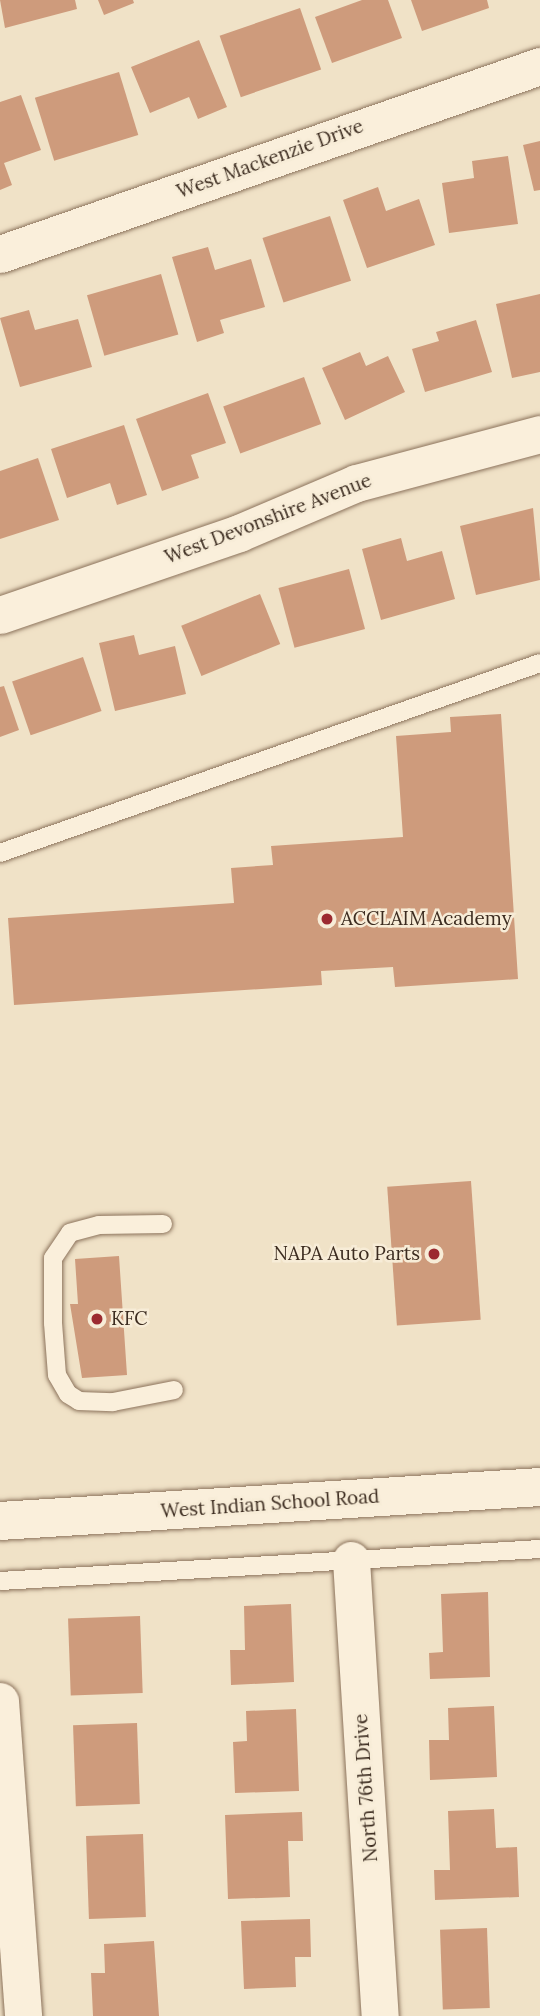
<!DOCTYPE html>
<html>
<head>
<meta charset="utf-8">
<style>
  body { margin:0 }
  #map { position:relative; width:540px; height:2016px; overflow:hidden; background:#f0e2c7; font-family:Lora,serif }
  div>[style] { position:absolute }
  .building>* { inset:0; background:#ce9b7c; transform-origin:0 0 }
  .roads { filter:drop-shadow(0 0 2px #8c735c) drop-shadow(0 0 2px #8c735c) }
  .service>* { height:18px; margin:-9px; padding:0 9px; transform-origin:9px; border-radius:9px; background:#faefdb }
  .minor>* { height:37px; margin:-18.5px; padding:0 18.5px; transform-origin:18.5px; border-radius:18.5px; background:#faefdb }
  .secondary>* { height:38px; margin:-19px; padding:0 19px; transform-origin:19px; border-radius:19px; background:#faefdb }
  .dots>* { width:19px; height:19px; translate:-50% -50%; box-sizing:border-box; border:4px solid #f7ecd7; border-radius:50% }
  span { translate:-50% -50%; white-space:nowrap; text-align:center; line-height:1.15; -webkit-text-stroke:5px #f7ecd7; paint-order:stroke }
  .street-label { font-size:19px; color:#3c2c20 }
  .poi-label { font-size:19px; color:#3c2c20 }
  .left { translate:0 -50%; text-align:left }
  .right { translate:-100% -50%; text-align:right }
</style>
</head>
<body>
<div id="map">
  <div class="building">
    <i style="clip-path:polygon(0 0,75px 0,77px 9px,5px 28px)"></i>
    <i style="clip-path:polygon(98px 0,133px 0,134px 3px,104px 15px)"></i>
    <i style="clip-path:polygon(362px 0,388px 0,402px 38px,332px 63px,315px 17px)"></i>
    <i style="clip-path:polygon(411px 0,487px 0,489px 8px,422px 31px)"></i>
    <i style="left:300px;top:8px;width:65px;height:85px;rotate:71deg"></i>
    <i style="clip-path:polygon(199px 40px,227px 107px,198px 119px,189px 97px,150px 113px,131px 67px)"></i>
    <i style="left:119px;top:72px;width:66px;height:88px;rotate:73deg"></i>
    <i style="clip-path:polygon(21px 95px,41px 150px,4px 163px,12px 185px,0 190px,0 102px)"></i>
    <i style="clip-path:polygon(540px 141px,540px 190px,534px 191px,523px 145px)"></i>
    <i style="clip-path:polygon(508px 156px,518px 224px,449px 233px,442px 183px,474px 178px,472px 161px)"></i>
    <i style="clip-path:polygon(378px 187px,386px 211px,419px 199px,435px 245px,367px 268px,343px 200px)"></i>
    <i style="left:330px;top:216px;width:68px;height:71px;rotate:72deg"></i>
    <i style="clip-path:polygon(208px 247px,215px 270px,251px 259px,265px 307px,220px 320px,224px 333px,197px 342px,172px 257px)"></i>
    <i style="left:161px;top:274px;width:63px;height:77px;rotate:74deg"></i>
    <i style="clip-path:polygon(540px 294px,540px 372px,512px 378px,496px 304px)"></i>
    <i style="clip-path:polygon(29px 310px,35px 330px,78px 319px,92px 367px,20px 387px,0 318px)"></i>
    <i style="clip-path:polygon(476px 320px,492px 372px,425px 392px,412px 349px,439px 341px,436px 332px)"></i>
    <i style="clip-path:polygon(360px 352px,366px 366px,388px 356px,405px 392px,345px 420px,322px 368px)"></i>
    <i style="left:304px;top:377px;width:50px;height:86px;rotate:70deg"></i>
    <i style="clip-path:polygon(208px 393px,226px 443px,191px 455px,199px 478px,162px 491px,136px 419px)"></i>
    <i style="clip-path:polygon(124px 425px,147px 495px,117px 505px,110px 483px,67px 498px,51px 449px)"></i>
    <i style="clip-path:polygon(38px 458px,59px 520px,0 539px,0 471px)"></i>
    <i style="clip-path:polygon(533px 508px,540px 580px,476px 595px,460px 526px)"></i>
    <i style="clip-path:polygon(401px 538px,407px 561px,442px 551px,455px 599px,381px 620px,362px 549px)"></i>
    <i style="left:349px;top:569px;width:62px;height:73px;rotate:75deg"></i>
    <i style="left:260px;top:594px;width:54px;height:85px;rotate:68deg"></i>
    <i style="clip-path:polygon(134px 635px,139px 655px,175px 646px,186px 694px,115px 711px,99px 643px)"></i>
    <i style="left:83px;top:657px;width:57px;height:75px;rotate:71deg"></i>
    <i style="clip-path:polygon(4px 686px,19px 730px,0 737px,0 687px)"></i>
    <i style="clip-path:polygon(501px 714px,518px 979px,395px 987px,393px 967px,321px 971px,322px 985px,14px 1005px,8px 918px,234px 903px,231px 868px,273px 865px,271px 846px,403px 837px,396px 736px,451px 732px,450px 717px)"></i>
    <i style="left:471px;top:1181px;width:139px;height:84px;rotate:86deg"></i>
    <i style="clip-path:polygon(119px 1256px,127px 1375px,82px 1378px,70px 1304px,78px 1304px,75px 1259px)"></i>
    <i style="clip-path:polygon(488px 1592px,490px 1677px,430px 1679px,429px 1653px,443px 1652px,441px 1594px)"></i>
    <i style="clip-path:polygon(291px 1604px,294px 1682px,231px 1685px,230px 1650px,245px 1650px,244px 1606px)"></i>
    <i style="left:140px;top:1616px;width:77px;height:72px;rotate:88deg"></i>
    <i style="clip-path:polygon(494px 1706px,497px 1777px,430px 1780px,429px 1740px,449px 1740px,448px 1708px)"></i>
    <i style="clip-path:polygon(296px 1709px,299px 1791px,235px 1793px,233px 1742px,247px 1741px,246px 1711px)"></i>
    <i style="left:137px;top:1723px;width:81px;height:64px;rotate:88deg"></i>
    <i style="clip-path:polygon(494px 1809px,496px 1848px,517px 1847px,519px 1897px,435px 1900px,434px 1870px,450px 1870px,448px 1811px)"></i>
    <i style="clip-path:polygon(302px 1812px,303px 1841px,288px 1841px,290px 1897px,228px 1899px,225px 1815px)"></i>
    <i style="left:143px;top:1834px;width:83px;height:57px;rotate:88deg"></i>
    <i style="clip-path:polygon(310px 1919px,311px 1957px,295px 1957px,296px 1987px,244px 1989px,241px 1921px)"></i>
    <i style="left:487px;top:1928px;width:80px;height:47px;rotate:88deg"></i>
    <i style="clip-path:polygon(154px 1941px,159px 2016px,93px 2016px,91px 1973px,105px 1973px,104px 1944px)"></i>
  </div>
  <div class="roads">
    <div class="service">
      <i style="left:0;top:853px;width:572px;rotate:-19.38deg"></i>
      <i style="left:163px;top:1224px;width:64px;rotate:179.1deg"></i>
      <i style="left:99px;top:1225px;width:30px;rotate:165deg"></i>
      <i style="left:70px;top:1233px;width:30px;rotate:124deg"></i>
      <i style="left:53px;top:1258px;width:65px;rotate:90deg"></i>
      <i style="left:53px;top:1323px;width:52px;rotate:85.6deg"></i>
      <i style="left:57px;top:1375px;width:22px;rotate:60deg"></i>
      <i style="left:68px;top:1394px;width:13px;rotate:32deg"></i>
      <i style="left:79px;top:1401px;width:34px;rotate:2deg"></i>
      <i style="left:113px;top:1402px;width:62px;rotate:-11.1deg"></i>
      <i style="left:0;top:1581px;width:541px;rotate:-3.39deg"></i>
    </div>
    <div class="minor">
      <i style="left:0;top:254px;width:572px;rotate:-19.2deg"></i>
      <i style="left:0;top:615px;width:253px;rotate:-18.9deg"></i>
      <i style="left:239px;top:533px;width:127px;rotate:-23.1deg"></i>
      <i style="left:356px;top:483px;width:190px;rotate:-14.9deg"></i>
      <i style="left:351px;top:1560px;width:457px;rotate:86.4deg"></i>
      <i style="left:0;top:1701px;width:316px;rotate:85.8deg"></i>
    </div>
    <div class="secondary">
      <i style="left:0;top:1521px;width:541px;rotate:-3.6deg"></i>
    </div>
  </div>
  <div class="dots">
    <i style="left:327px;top:919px;background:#9c2a30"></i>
    <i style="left:434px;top:1254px;background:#9c2a30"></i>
    <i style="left:97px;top:1319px;background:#9c2a30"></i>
  </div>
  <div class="street-label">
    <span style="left:270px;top:159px;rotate:-20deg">West Mackenzie Drive</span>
    <span style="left:268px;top:519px;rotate:-21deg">West Devonshire Avenue</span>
    <span style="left:270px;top:1504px;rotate:-4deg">West Indian School Road</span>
    <span style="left:366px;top:1788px;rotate:-94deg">North 76th Drive</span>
  </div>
  <div class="poi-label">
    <span class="left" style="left:341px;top:919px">ACCLAIM Academy</span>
    <span class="right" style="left:420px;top:1254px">NAPA Auto Parts</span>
    <span class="left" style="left:111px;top:1319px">KFC</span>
  </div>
</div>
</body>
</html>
